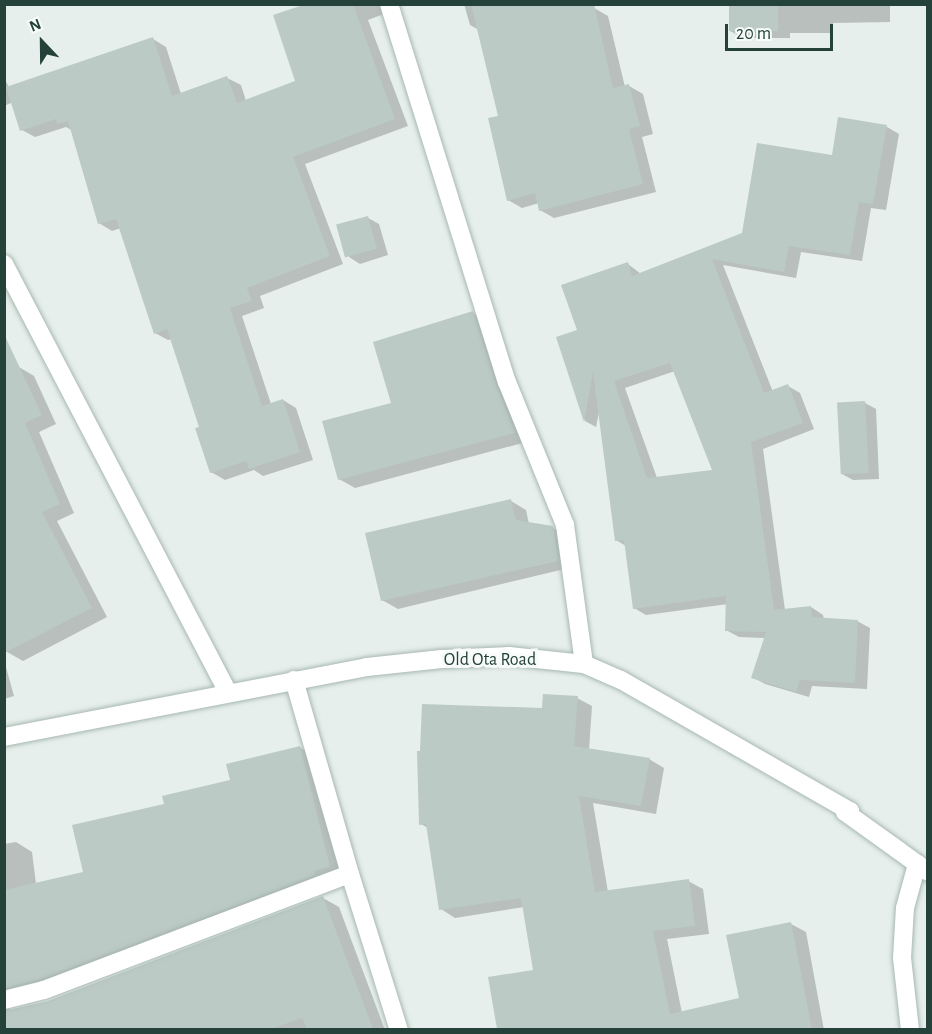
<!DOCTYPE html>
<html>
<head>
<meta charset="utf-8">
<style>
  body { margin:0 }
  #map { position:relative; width:932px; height:1034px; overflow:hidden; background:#e6efeb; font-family:"Alegreya Sans",sans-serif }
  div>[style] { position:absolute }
  .shadow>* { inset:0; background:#0003 }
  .building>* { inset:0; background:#bbcac4; transform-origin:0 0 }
  .roads { filter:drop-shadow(0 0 2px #a8b8b2) drop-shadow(0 0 2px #a8b8b2) }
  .minor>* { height:18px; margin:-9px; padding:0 9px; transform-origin:9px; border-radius:9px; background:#fff }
  .tertiary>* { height:18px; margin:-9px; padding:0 9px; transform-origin:9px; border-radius:9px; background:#fff }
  span { translate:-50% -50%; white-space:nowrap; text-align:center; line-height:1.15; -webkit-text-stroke:6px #f7fbf9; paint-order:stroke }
  .street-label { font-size:18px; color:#24423a }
  .frame { position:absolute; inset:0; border:6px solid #24423a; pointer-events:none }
  .north { position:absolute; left:12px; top:12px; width:60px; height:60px; -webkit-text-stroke:4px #f7fbf9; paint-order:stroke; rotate:338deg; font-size:16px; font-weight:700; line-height:24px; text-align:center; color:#24423a }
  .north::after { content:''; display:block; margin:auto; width:21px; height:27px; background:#24423a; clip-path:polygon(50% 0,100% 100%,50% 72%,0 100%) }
  .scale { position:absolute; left:725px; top:24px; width:108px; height:27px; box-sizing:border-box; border:3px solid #24423a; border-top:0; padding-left:8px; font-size:18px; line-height:21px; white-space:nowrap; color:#24423a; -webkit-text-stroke:4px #f7fbf9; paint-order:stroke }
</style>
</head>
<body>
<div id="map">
  <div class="shadow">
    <i style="clip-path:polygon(311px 4px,386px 4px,389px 12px,368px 20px,408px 126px,305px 164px,343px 264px,260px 296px,264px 308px,242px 316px,271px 404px,283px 400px,296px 408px,313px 460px,263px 476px,254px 470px,225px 480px,211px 472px,201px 428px,172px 339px,168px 340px,155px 333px,121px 228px,112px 231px,99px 223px,73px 131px,66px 127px,35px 137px,22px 130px,13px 102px,4px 106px,4px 78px,9px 87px,153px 39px,166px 47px,181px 94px,227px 78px,241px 85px,246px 101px,296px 82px)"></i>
    <i style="clip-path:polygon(464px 4px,572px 4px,594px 8px,608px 16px,625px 87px,629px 86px,643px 94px,653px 134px,642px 137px,656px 192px,554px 218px,540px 210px,539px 203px,522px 208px,508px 200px,501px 173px,500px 117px,479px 30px,470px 25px)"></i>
    <i style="clip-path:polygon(731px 4px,890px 4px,890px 22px,833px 23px,833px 33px,790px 33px,790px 38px,743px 38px,730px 31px)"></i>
    <i style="clip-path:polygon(evenodd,887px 127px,899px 134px,886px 210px,871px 208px,862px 261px,801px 252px,796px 278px,723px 265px,773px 392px,788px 386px,800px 393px,814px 429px,763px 449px,785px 610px,811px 607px,823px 615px,824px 619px,857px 621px,870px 628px,867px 689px,812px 686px,809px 697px,765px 684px,753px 677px,766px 638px,739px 637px,726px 630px,728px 604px,646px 615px,634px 608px,626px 546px,616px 540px,599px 412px,596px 427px,585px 421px,557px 338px,579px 331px,628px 264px,641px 274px,743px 234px,833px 156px,887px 127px,675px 371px,714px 471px,657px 478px,625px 388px,675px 371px)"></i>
    <i style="clip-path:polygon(368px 218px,379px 224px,388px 255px,360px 264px,349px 257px)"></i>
    <i style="clip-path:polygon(473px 313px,489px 322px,530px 441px,355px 488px,339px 479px,393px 404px)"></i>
    <i style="clip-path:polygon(19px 367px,34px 376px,56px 424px,39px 432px,74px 513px,57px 521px,107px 617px,23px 661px,7px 652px,4px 647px)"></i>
    <i style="clip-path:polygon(865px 403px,876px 409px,879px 479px,853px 480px,842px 474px)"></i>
    <i style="clip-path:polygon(511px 501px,526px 510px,529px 524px,553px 528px,569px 537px,573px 567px,398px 609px,382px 600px)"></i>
    <i style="clip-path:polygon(4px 660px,14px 696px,4px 699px)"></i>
    <i style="clip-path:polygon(577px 698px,592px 706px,589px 750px,649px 759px,664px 768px,656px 814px,593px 803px,608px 892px,688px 881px,703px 889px,709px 934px,667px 939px,682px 1013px,740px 999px,791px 924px,806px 932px,824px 1030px,499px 1030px,490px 978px,535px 971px,524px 907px,455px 918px,441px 909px,428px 828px,421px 824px,544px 709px)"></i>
    <i style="clip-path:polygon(299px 747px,315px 756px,345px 876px,9px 1005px,9px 1012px,48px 1002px,323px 898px,339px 907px,385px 1030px,4px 1030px,4px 844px,16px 842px,32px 852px,36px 884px,85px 873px,165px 805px,231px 781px)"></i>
  </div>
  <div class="building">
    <i style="clip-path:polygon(306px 4px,353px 4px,395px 119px,293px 157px,330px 256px,247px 288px,252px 301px,230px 308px,262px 406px,283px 399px,300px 452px,249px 469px,246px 461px,210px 473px,195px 428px,199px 427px,167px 329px,154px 334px,116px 219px,98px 224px,68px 121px,57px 124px,56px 119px,20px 131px,6px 87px,153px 37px,172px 96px,227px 76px,237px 103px,295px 81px,273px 15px)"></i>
    <i style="clip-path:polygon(471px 4px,594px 4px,613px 88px,629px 84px,640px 126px,629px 129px,643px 184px,539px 211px,535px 193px,507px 201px,488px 118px,498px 116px)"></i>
    <i style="left:729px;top:4px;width:49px;height:27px"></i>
    <i style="clip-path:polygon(evenodd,838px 117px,887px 125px,873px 204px,859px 202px,850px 255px,789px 246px,784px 272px,712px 259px,764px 393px,788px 384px,803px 423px,751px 442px,774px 610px,811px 606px,812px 617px,858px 620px,855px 683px,800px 680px,796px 692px,751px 678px,766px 632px,725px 631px,726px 596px,633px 609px,624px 540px,615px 541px,593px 372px,584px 422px,556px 337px,577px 330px,561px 285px,628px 262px,632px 276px,742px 233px,757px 143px,832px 155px,838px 117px,670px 363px,712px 470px,647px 478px,614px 381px,670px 363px)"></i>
    <i style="left:368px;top:216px;width:34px;height:33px;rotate:75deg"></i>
    <i style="clip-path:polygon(473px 311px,496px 385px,515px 433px,338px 480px,322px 421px,391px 403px,373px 342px)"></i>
    <i style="clip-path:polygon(4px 334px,42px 415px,25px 423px,60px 504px,42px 512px,92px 608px,4px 653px)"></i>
    <i style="left:865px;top:401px;width:72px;height:28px;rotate:87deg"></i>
    <i style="clip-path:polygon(511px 499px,516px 520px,553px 526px,558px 561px,381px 601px,365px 533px)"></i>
    <i style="clip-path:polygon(543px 694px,578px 696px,574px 746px,650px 758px,641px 806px,579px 796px,595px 892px,689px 879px,695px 926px,653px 931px,670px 1014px,739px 998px,726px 935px,791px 922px,812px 1029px,497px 1029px,488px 977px,533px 970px,521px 898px,439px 910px,426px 824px,419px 825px,417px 751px,420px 751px,422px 704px,542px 708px)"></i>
    <i style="clip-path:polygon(300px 746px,330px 867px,314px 871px,315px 875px,41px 979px,4px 988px,4px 890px,83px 872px,72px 825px,164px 804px,162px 796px,230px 780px,226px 764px)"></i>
    <i style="clip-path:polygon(323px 896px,373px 1029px,307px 1029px,302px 1018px,271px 1029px,4px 1029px,4px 1011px,48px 1001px)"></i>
  </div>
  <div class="roads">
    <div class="minor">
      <i style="left:389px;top:4px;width:396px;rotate:72.7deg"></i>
      <i style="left:507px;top:382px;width:154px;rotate:67.9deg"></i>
      <i style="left:565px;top:525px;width:140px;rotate:82.2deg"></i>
      <i style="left:4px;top:264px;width:484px;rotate:62.4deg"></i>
      <i style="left:294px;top:680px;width:202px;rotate:73.9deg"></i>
      <i style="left:350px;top:874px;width:164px;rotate:72.6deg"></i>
      <i style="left:4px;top:737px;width:370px;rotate:-10.9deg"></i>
      <i style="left:367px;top:667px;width:75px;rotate:-6.1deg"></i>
      <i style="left:442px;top:659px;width:67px;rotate:-2.6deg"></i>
      <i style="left:509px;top:656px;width:75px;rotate:6.1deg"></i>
      <i style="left:584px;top:664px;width:40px;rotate:23.4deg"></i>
      <i style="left:621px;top:680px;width:264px;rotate:29.8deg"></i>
      <i style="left:850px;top:811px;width:5px;rotate:169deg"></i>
      <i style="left:845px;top:812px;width:65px;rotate:35.6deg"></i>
      <i style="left:4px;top:1000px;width:41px;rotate:-14deg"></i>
      <i style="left:44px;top:990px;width:327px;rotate:-20.8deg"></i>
      <i style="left:910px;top:1030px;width:72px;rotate:-96.3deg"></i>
      <i style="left:902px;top:958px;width:50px;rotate:-86.6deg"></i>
      <i style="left:905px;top:908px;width:46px;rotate:-74.7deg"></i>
    </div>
    <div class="tertiary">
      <i style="left:898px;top:850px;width:37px;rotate:36deg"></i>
    </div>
  </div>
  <div class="street-label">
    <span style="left:490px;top:660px">Old Ota Road</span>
  </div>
  <div class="frame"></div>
  <div class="north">N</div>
  <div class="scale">20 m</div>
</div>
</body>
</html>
